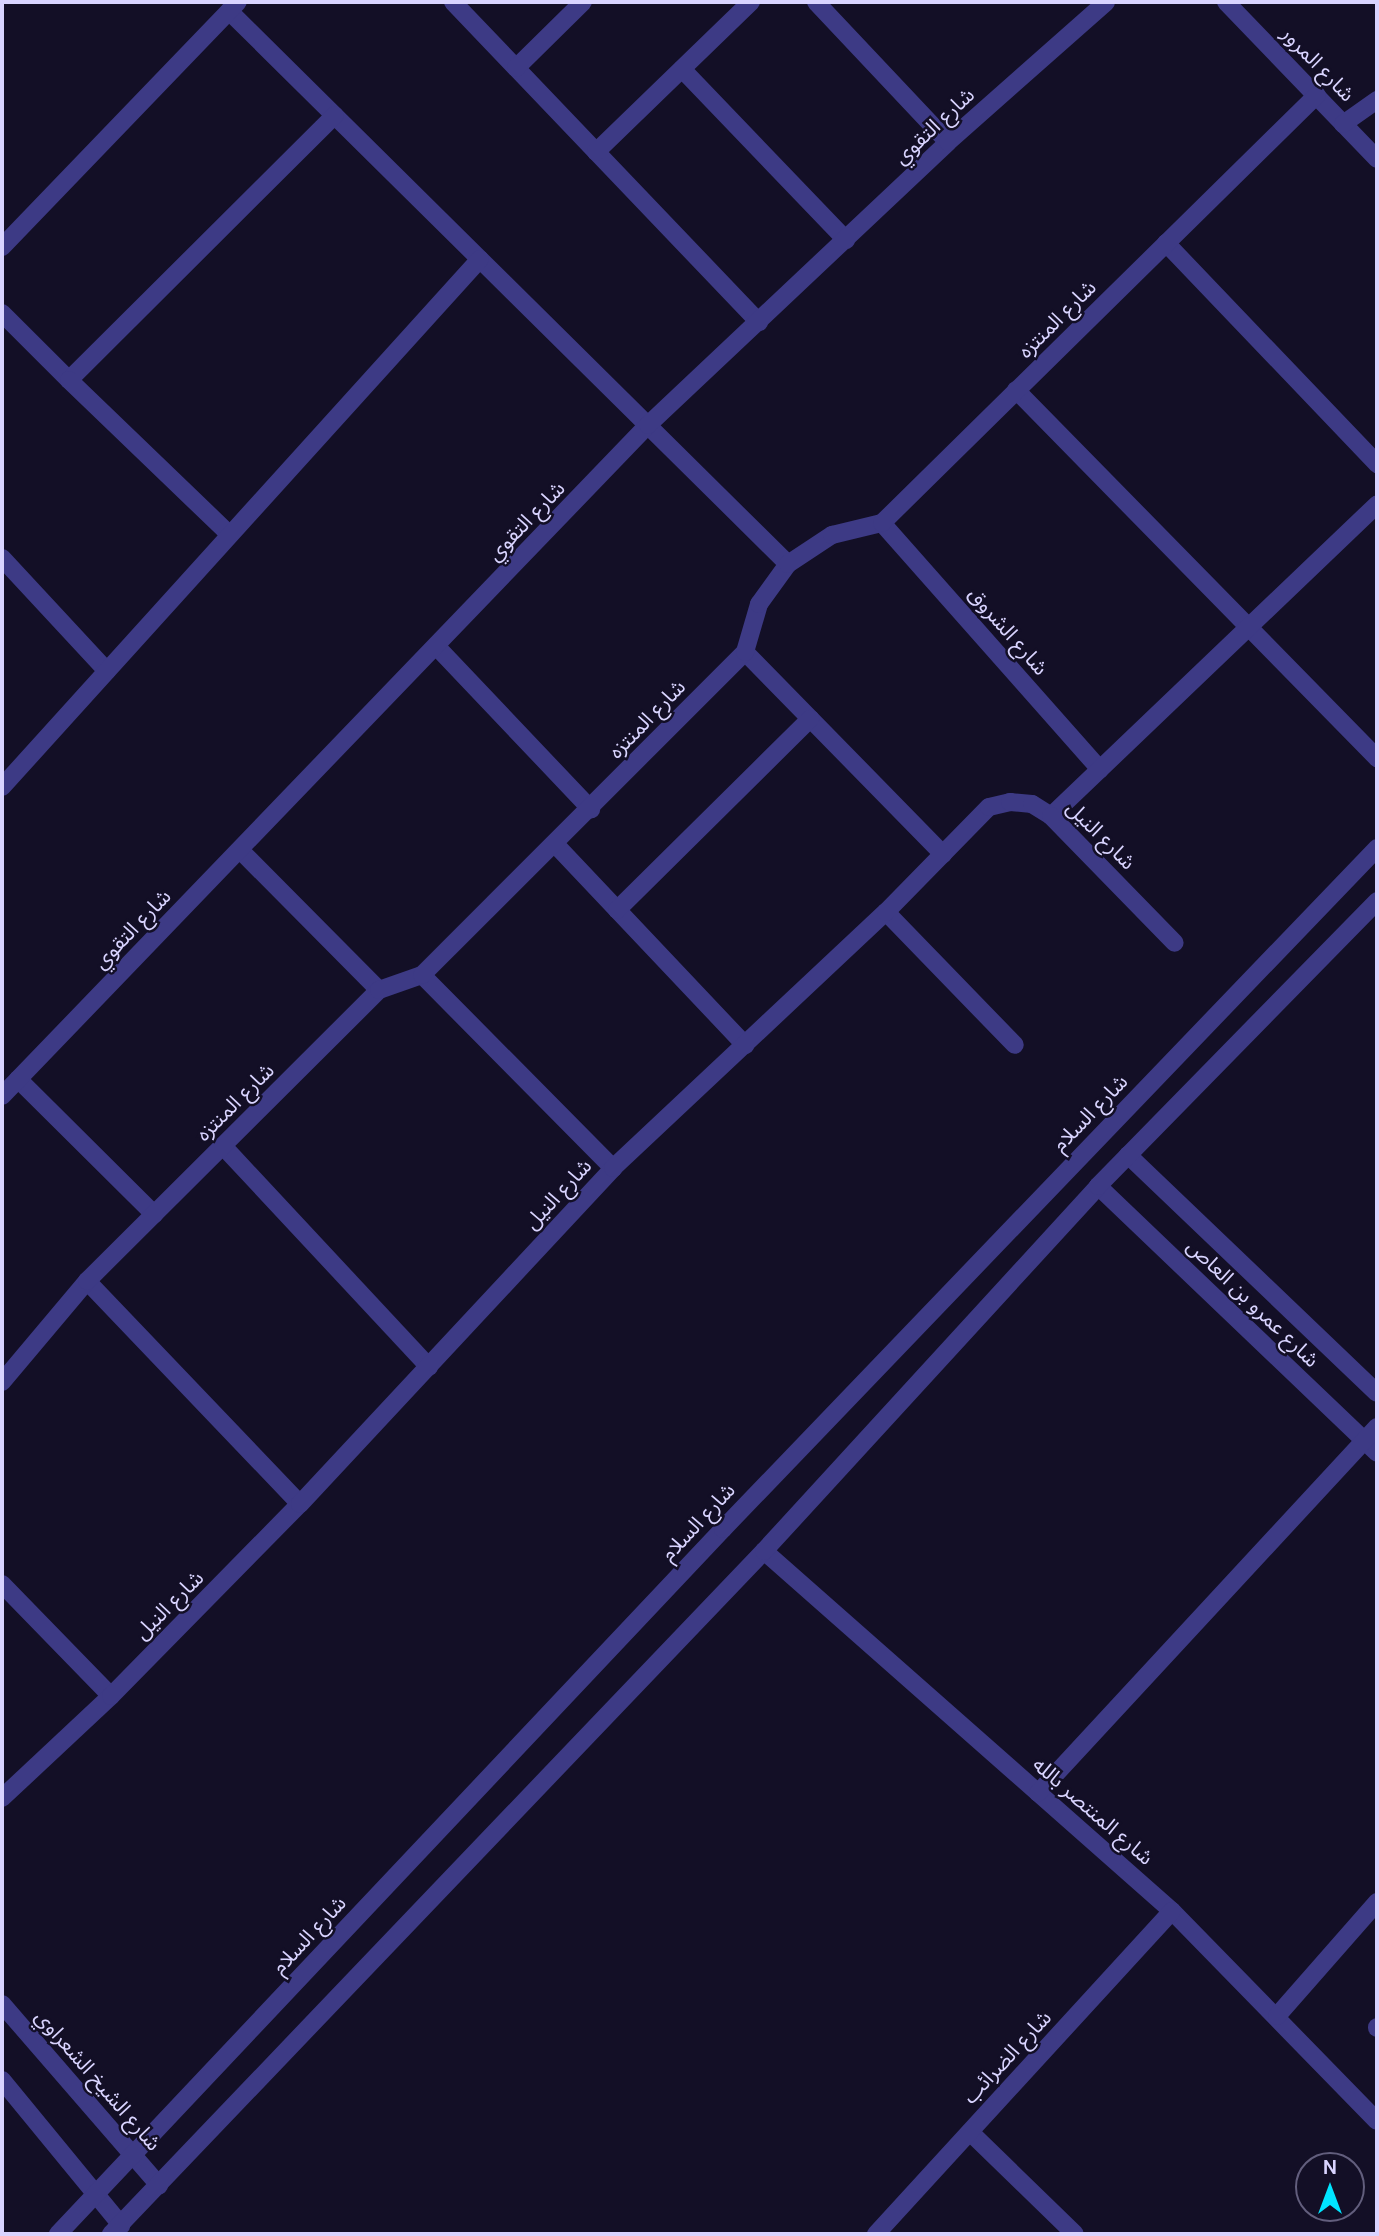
<!DOCTYPE html>
<html>
<head>
<meta charset="utf-8">
<style>
  body { margin:0 }
  #map { position:relative; width:1379px; height:2236px; overflow:hidden; background:#130f26; font-family:"DM Sans","Noto Sans Arabic",sans-serif }
  div>[style] { position:absolute }
  .minor>* { height:18px; margin:-9px; padding:0 9px; transform-origin:9px; border-radius:9px; background:#3d3a85 }
  span { translate:-50% -50%; white-space:nowrap; text-align:center; line-height:1.15; -webkit-text-stroke:5px #130f26; paint-order:stroke }
  .street-label { font-size:21px; color:#d9d4ff }
  .frame { position:absolute; inset:0; border:4px solid #d9d4ff; pointer-events:none }
  .north { position:absolute; left:1295px; top:2152px; width:70px; height:70px; box-sizing:border-box; background:#130f26; border:2px solid #625e7d; border-radius:50%; rotate:0deg; font-size:19px; font-weight:700; line-height:28px; text-align:center; color:#d9d4ff }
  .north::after { content:''; display:block; margin:auto; width:24px; height:32px; background:#00e5ff; clip-path:polygon(50% 0,100% 100%,50% 72%,0 100%) }
</style>
</head>
<body>
<div id="map">
  <div class="minor">
    <i style="left:453px;top:2px;width:443px;rotate:46.3deg"></i>
    <i style="left:816px;top:2px;width:192px;rotate:46.7deg"></i>
    <i style="left:1226px;top:2px;width:218px;rotate:46.1deg"></i>
    <i style="left:229px;top:11px;width:786px;rotate:44.69deg"></i>
    <i style="left:516px;top:68px;width:94px;rotate:-44.6deg"></i>
    <i style="left:682px;top:69px;width:237px;rotate:46.2deg"></i>
    <i style="left:1343px;top:124px;width:42px;rotate:-35.2deg"></i>
    <i style="left:596px;top:152px;width:216px;rotate:-44.1deg"></i>
    <i style="left:1166px;top:243px;width:306px;rotate:46.3deg"></i>
    <i style="left:2px;top:247px;width:340px;rotate:-46.1deg"></i>
    <i style="left:2px;top:313px;width:95px;rotate:45deg"></i>
    <i style="left:69px;top:380px;width:375px;rotate:-44.9deg"></i>
    <i style="left:69px;top:380px;width:223px;rotate:43.9deg"></i>
    <i style="left:1016px;top:390px;width:516px;rotate:45.55deg"></i>
    <i style="left:882px;top:523px;width:329px;rotate:48.5deg"></i>
    <i style="left:2px;top:558px;width:154px;rotate:47.1deg"></i>
    <i style="left:437px;top:647px;width:224px;rotate:46.5deg"></i>
    <i style="left:745px;top:652px;width:283px;rotate:45.6deg"></i>
    <i style="left:2px;top:787px;width:712px;rotate:-47.85deg"></i>
    <i style="left:1051px;top:816px;width:451px;rotate:-43.7deg"></i>
    <i style="left:555px;top:844px;width:277px;rotate:46.6deg"></i>
    <i style="left:240px;top:850px;width:197px;rotate:45.2deg"></i>
    <i style="left:617px;top:910px;width:272px;rotate:-44.7deg"></i>
    <i style="left:886px;top:912px;width:185px;rotate:45.9deg"></i>
    <i style="left:422px;top:975px;width:272px;rotate:45.3deg"></i>
    <i style="left:18px;top:1079px;width:192px;rotate:44.8deg"></i>
    <i style="left:2px;top:1096px;width:931px;rotate:-46.09deg"></i>
    <i style="left:648px;top:425px;width:412px;rotate:-43.3deg"></i>
    <i style="left:948px;top:142px;width:211px;rotate:-41.5deg"></i>
    <i style="left:223px;top:1146px;width:302px;rotate:47deg"></i>
    <i style="left:1128px;top:1155px;width:344px;rotate:43.7deg"></i>
    <i style="left:1098px;top:1186px;width:386px;rotate:43.7deg"></i>
    <i style="left:87px;top:1281px;width:308px;rotate:46.3deg"></i>
    <i style="left:2px;top:1382px;width:132px;rotate:-49.9deg"></i>
    <i style="left:87px;top:1281px;width:412px;rotate:-44.9deg"></i>
    <i style="left:379px;top:990px;width:46px;rotate:-19.2deg"></i>
    <i style="left:422px;top:975px;width:457px;rotate:-45deg"></i>
    <i style="left:745px;top:652px;width:50px;rotate:-73.7deg"></i>
    <i style="left:759px;top:604px;width:49px;rotate:-54.1deg"></i>
    <i style="left:788px;top:564px;width:53px;rotate:-33.4deg"></i>
    <i style="left:832px;top:535px;width:51px;rotate:-13.5deg"></i>
    <i style="left:882px;top:523px;width:610px;rotate:-44.54deg"></i>
    <i style="left:764px;top:1551px;width:544px;rotate:41.42deg"></i>
    <i style="left:1172px;top:1911px;width:293px;rotate:45.7deg"></i>
    <i style="left:2px;top:1584px;width:156px;rotate:45.8deg"></i>
    <i style="left:1038px;top:1793px;width:499px;rotate:-47.2deg"></i>
    <i style="left:2px;top:1798px;width:149px;rotate:-43.1deg"></i>
    <i style="left:111px;top:1696px;width:269px;rotate:-45.5deg"></i>
    <i style="left:300px;top:1504px;width:459px;rotate:-47deg"></i>
    <i style="left:613px;top:1168px;width:374px;rotate:-43.2deg"></i>
    <i style="left:886px;top:912px;width:147px;rotate:-45.6deg"></i>
    <i style="left:989px;top:807px;width:22px;rotate:-13deg"></i>
    <i style="left:1010px;top:802px;width:22px;rotate:5deg"></i>
    <i style="left:1032px;top:804px;width:22px;rotate:32deg"></i>
    <i style="left:1051px;top:816px;width:177px;rotate:45.7deg"></i>
    <i style="left:2px;top:2004px;width:240px;rotate:49.1deg"></i>
    <i style="left:1277px;top:2016px;width:152px;rotate:-48.7deg"></i>
    <i style="left:1377px;top:2027px;width:1px;rotate:90deg"></i>
    <i style="left:2px;top:2080px;width:188px;rotate:50.6deg"></i>
    <i style="left:970px;top:2132px;width:146px;rotate:44.2deg"></i>
    <i style="left:58px;top:2234px;width:969px;rotate:-46.67deg"></i>
    <i style="left:723px;top:1529px;width:944px;rotate:-46.16deg"></i>
    <i style="left:111px;top:2234px;width:945px;rotate:-46.29deg"></i>
    <i style="left:764px;top:1551px;width:495px;rotate:-47.5deg"></i>
    <i style="left:1098px;top:1186px;width:399px;rotate:-45.6deg"></i>
    <i style="left:876px;top:2234px;width:438px;rotate:-47.5deg"></i>
  </div>
  <div class="street-label">
    <span style="left:1318px;top:64px;rotate:46deg">شارع المرور</span>
    <span style="left:934px;top:126px;rotate:-43deg">شارع التقوي</span>
    <span style="left:1057px;top:319px;rotate:-45deg">شارع المنتزه</span>
    <span style="left:526px;top:521px;rotate:-46deg">شارع التقوي</span>
    <span style="left:1008px;top:631px;rotate:49deg">شارع الشروق</span>
    <span style="left:647px;top:719px;rotate:-46deg">شارع المنتزه</span>
    <span style="left:1101px;top:835px;rotate:45deg">شارع النيل</span>
    <span style="left:132px;top:929px;rotate:-46deg">شارع التقوي</span>
    <span style="left:235px;top:1102px;rotate:-45deg">شارع المنتزه</span>
    <span style="left:1090px;top:1113px;rotate:-46deg">شارع السلام</span>
    <span style="left:558px;top:1194px;rotate:-47deg">شارع النيل</span>
    <span style="left:1253px;top:1303px;rotate:44deg">شارع عمرو بن العاص</span>
    <span style="left:698px;top:1522px;rotate:-47deg">شارع السلام</span>
    <span style="left:169px;top:1605px;rotate:-45deg">شارع النيل</span>
    <span style="left:1093px;top:1811px;rotate:41deg">شارع المنتصر بالله</span>
    <span style="left:309px;top:1935px;rotate:-47deg">شارع السلام</span>
    <span style="left:1007px;top:2057px;rotate:-47deg">شارع الضرائب</span>
    <span style="left:98px;top:2080px;rotate:49deg">شارع الشيخ الشعراوي</span>
  </div>
  <div class="frame"></div>
  <div class="north">N</div>
</div>
</body>
</html>
